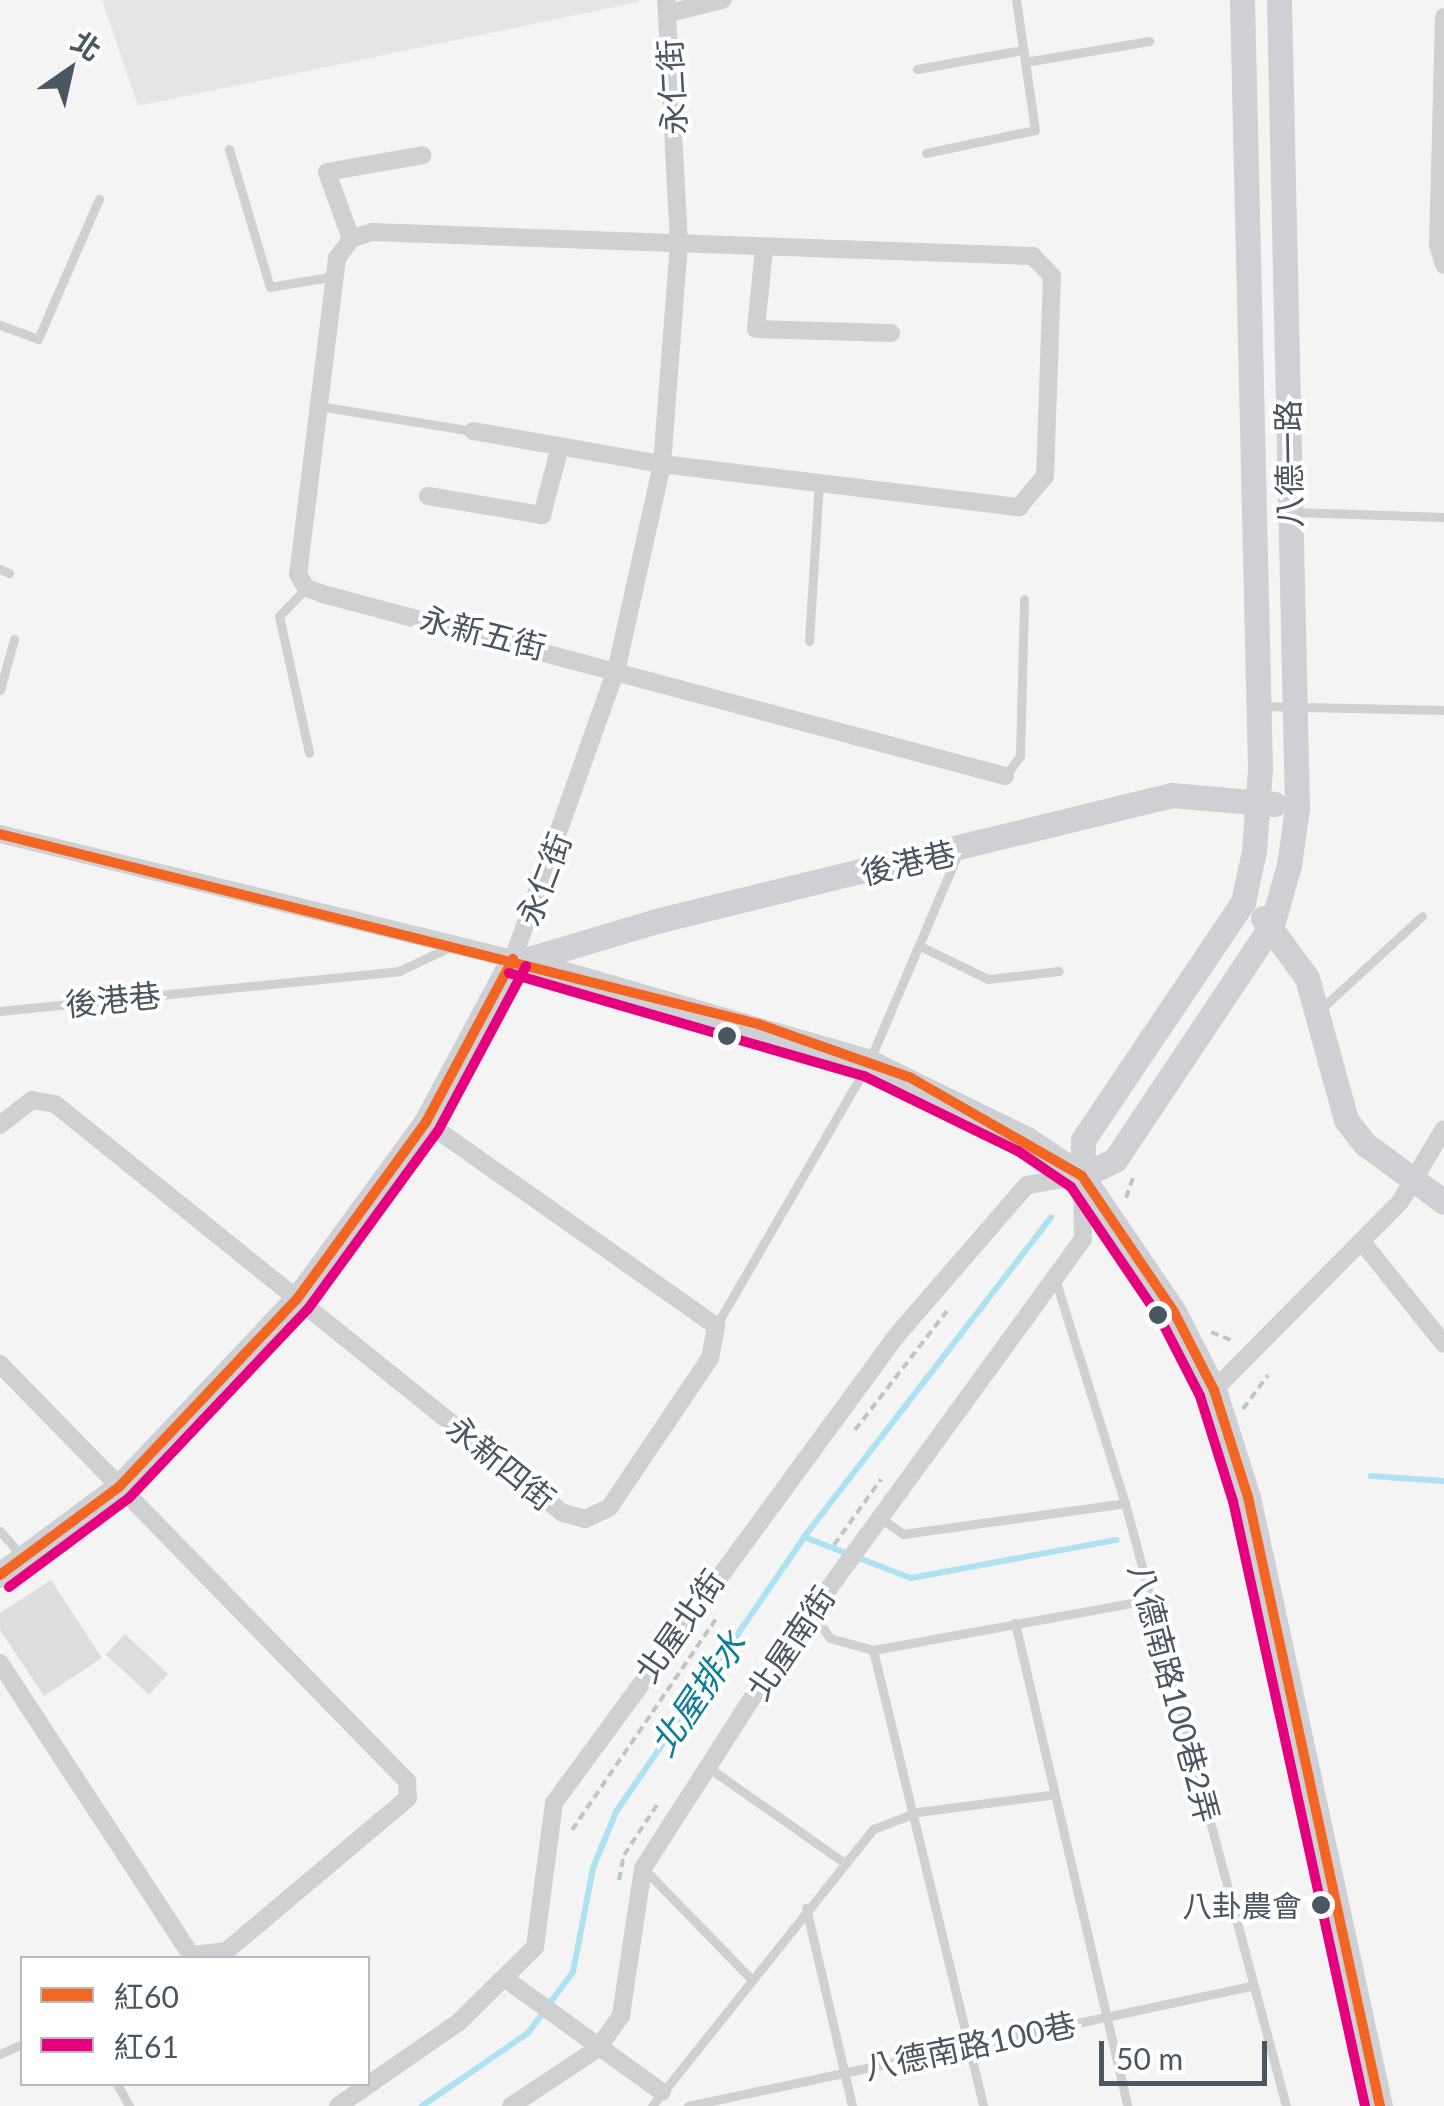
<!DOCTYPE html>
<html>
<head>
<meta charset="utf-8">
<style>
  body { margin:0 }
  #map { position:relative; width:1444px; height:2106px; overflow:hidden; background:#f4f4f4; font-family:Lato,"Noto Sans TC",sans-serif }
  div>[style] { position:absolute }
  .education>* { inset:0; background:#e6e5e6 }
  .stream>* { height:6px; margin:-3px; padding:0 3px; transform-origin:3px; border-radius:3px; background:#aee2f0 }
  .building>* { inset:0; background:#ddddde; transform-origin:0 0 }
  .path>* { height:4px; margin-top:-2px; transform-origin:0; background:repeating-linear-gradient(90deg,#bcc7c4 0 8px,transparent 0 13px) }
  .lane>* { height:9px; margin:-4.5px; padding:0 4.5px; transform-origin:4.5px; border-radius:4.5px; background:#ced0d2 }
  .street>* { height:18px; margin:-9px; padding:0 9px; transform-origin:9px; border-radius:9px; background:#ced0d2 }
  .secondary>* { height:25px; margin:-12.5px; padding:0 12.5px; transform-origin:12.5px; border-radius:12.5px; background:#ced0d4 }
  .bus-1>* { height:10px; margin:-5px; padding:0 5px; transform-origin:5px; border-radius:5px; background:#f26522 }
  .bus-2>* { height:10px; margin:-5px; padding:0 5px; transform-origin:5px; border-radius:5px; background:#e5007d }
  .dots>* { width:28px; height:28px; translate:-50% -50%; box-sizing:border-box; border:5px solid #fff; border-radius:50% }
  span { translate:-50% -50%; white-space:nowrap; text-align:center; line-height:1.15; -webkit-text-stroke:8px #fff; paint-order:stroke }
  .bus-label { font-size:30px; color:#4a5661 }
  .right { translate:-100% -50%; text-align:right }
  .street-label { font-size:32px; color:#4a5661 }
  .water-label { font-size:35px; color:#0c7c9b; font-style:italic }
  .legend { position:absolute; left:20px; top:1956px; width:350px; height:130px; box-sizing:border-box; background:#fff; border:2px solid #b7bbc0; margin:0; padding:12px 18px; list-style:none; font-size:30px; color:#4a5661 }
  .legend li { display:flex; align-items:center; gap:20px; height:50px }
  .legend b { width:50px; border:2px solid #b7bbc0 }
  .north { position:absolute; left:20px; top:20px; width:100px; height:100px; -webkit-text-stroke:8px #fff; paint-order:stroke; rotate:34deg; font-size:28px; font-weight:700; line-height:40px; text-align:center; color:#4a5661 }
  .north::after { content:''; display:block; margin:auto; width:35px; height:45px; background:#4a5661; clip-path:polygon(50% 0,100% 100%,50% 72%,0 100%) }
  .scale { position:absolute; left:1099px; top:2041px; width:168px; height:45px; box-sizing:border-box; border:5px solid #4a5661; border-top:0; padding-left:12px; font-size:30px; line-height:35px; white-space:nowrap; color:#4a5661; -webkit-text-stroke:8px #fff; paint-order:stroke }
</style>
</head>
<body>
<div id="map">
  <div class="education">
    <i style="clip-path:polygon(102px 0,638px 0,639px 2px,138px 106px)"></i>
  </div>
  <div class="stream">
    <i style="left:1371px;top:1476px;width:73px;rotate:3.9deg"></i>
    <i style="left:804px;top:1537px;width:115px;rotate:21deg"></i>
    <i style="left:911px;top:1578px;width:209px;rotate:-10.5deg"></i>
    <i style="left:422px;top:2106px;width:129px;rotate:-34.6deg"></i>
    <i style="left:528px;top:2033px;width:76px;rotate:-53.6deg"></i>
    <i style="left:573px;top:1972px;width:106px;rotate:-79.1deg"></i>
    <i style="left:593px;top:1868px;width:61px;rotate:-67.7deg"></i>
    <i style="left:616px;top:1812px;width:333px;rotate:-55.6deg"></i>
    <i style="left:804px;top:1537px;width:404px;rotate:-52.3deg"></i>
  </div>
  <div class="building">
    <i style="clip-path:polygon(51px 1580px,102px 1658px,44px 1696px,0 1630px,0 1613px)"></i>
    <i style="left:125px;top:1634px;width:59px;height:28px;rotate:43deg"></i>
  </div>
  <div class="path">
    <i style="left:1126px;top:1198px;width:21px;rotate:-71deg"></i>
    <i style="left:1211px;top:1332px;width:24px;rotate:22deg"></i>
    <i style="left:1243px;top:1409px;width:42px;rotate:-53.7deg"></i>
    <i style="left:855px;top:1430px;width:150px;rotate:-52.3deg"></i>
    <i style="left:834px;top:1545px;width:81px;rotate:-54.5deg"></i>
    <i style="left:572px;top:1830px;width:255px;rotate:-55.7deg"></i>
    <i style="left:619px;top:1880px;width:25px;rotate:-79deg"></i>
    <i style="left:624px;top:1855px;width:60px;rotate:-56.6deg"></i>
  </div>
  <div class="lane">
    <i style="left:1025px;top:62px;width:126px;rotate:-9.6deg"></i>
    <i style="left:917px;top:69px;width:108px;rotate:-10.2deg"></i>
    <i style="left:229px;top:149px;width:144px;rotate:73.5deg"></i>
    <i style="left:270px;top:287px;width:66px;rotate:-9.6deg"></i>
    <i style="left:926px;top:153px;width:111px;rotate:-11.9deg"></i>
    <i style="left:1035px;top:130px;width:131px;rotate:-98.3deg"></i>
    <i style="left:0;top:325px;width:40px;rotate:20.2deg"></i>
    <i style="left:38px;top:339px;width:153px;rotate:-66.5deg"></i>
    <i style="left:319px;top:406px;width:156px;rotate:9.2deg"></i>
    <i style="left:1292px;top:512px;width:152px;rotate:1.9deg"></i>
    <i style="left:0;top:569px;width:10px;rotate:24deg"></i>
    <i style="left:306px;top:588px;width:39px;rotate:134deg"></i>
    <i style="left:279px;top:616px;width:140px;rotate:77.6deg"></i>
    <i style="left:809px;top:641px;width:158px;rotate:-86.4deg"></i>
    <i style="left:0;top:690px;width:53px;rotate:-74.6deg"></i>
    <i style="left:1262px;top:706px;width:182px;rotate:1.3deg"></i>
    <i style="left:1005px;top:776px;width:25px;rotate:-53deg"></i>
    <i style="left:1020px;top:756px;width:157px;rotate:-88.5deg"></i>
    <i style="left:922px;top:947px;width:73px;rotate:25.9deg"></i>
    <i style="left:988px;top:979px;width:71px;rotate:-6.4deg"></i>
    <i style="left:1321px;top:1009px;width:137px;rotate:-42.6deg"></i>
    <i style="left:0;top:1011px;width:401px;rotate:-5.7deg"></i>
    <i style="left:399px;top:971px;width:56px;rotate:-25.2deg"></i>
    <i style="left:1056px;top:1282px;width:232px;rotate:72.7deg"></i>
    <i style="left:1125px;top:1503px;width:624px;rotate:75.05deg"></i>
    <i style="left:716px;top:1326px;width:305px;rotate:-59.9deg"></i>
    <i style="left:869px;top:1062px;width:229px;rotate:-66.9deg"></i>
    <i style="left:881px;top:1518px;width:27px;rotate:36deg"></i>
    <i style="left:903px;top:1534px;width:224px;rotate:-7.9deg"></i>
    <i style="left:0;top:1531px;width:32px;rotate:49deg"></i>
    <i style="left:811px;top:1611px;width:33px;rotate:55deg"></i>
    <i style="left:830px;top:1638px;width:45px;rotate:15.6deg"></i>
    <i style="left:873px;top:1650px;width:280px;rotate:-10.3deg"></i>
    <i style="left:1015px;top:1623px;width:496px;rotate:76.9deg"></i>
    <i style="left:873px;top:1650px;width:469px;rotate:76.4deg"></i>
    <i style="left:709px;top:1768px;width:162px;rotate:35deg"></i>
    <i style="left:645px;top:1870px;width:152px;rotate:45.8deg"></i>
    <i style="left:806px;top:1908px;width:203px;rotate:76.9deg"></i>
    <i style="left:0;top:2054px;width:24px;rotate:-24deg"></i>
    <i style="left:117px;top:2084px;width:25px;rotate:61deg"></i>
    <i style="left:652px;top:2106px;width:354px;rotate:-51.4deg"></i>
    <i style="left:873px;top:1829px;width:48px;rotate:-20.7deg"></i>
    <i style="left:918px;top:1812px;width:132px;rotate:-7.4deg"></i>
    <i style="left:688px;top:2106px;width:576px;rotate:-12.03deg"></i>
  </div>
  <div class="street">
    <i style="left:669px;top:13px;width:55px;rotate:-13.8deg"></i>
    <i style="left:1444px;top:17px;width:228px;rotate:91.5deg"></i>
    <i style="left:1438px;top:245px;width:21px;rotate:73deg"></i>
    <i style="left:351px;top:239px;width:71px;rotate:-109.7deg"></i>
    <i style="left:327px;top:172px;width:97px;rotate:-10deg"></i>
    <i style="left:764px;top:249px;width:80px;rotate:95.7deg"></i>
    <i style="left:756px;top:329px;width:135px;rotate:1.7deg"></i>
    <i style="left:473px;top:431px;width:192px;rotate:9.9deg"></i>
    <i style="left:662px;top:464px;width:360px;rotate:6.9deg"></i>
    <i style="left:1019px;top:507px;width:40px;rotate:-50deg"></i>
    <i style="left:1045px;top:476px;width:200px;rotate:-88deg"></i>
    <i style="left:1052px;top:276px;width:28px;rotate:-134deg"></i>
    <i style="left:1033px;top:256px;width:661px;rotate:-177.92deg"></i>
    <i style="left:372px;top:232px;width:22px;rotate:162deg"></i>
    <i style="left:351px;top:239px;width:24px;rotate:126deg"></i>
    <i style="left:337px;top:258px;width:318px;rotate:97deg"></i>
    <i style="left:298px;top:574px;width:16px;rotate:60deg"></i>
    <i style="left:306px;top:588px;width:18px;rotate:19deg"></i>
    <i style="left:323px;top:594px;width:706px;rotate:14.94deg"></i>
    <i style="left:428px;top:496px;width:116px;rotate:9.5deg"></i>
    <i style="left:542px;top:515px;width:70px;rotate:-75.2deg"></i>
    <i style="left:0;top:834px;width:528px;rotate:13.69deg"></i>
    <i style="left:513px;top:959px;width:310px;rotate:-70.4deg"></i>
    <i style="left:617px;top:667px;width:208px;rotate:-77.5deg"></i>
    <i style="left:662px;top:464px;width:221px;rotate:-85.6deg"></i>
    <i style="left:679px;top:244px;width:244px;rotate:-93deg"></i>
    <i style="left:0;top:1125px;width:41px;rotate:-38deg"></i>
    <i style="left:32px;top:1100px;width:23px;rotate:10deg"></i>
    <i style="left:55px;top:1104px;width:652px;rotate:38.84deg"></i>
    <i style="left:563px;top:1513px;width:23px;rotate:15deg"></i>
    <i style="left:585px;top:1519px;width:26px;rotate:-25deg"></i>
    <i style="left:609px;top:1508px;width:181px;rotate:-56deg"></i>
    <i style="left:710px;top:1358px;width:33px;rotate:-79deg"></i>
    <i style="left:716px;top:1326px;width:355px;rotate:-144.9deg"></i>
    <i style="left:1363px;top:1243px;width:129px;rotate:51.3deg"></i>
    <i style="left:0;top:1364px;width:583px;rotate:45.7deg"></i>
    <i style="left:407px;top:1781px;width:17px;rotate:87deg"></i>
    <i style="left:408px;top:1798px;width:238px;rotate:139.9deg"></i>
    <i style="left:226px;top:1951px;width:35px;rotate:173deg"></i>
    <i style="left:191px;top:1955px;width:349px;rotate:-123.2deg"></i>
    <i style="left:1214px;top:1390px;width:264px;rotate:-45.3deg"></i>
    <i style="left:1400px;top:1202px;width:85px;rotate:-58.9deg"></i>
    <i style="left:507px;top:1980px;width:191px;rotate:35.9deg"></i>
    <i style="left:338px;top:2106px;width:147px;rotate:-34.8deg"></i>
    <i style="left:459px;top:2022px;width:107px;rotate:-44.6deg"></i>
    <i style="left:535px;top:1947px;width:145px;rotate:-82.5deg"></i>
    <i style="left:554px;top:1803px;width:580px;rotate:-53.76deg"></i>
    <i style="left:897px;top:1335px;width:198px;rotate:-49.1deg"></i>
    <i style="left:1027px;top:1185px;width:56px;rotate:-9.3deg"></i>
    <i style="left:1082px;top:1176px;width:63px;rotate:89.1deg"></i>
    <i style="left:1083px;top:1239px;width:522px;rotate:126.04deg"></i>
    <i style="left:776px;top:1661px;width:246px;rotate:122.7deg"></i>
    <i style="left:643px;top:1868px;width:150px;rotate:98.5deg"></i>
    <i style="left:621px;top:2016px;width:41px;rotate:126deg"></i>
    <i style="left:597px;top:2049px;width:103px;rotate:146.5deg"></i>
  </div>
  <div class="secondary">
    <i style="left:1263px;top:918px;width:74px;rotate:53.7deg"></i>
    <i style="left:1307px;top:978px;width:147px;rotate:74.6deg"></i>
    <i style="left:1346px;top:1120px;width:31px;rotate:52deg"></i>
    <i style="left:1365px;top:1144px;width:98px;rotate:36.3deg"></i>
    <i style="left:522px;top:961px;width:144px;rotate:-16.5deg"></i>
    <i style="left:660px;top:920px;width:527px;rotate:-13.72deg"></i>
    <i style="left:1172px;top:795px;width:103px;rotate:5deg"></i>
    <i style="left:1082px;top:1176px;width:37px;rotate:-26deg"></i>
    <i style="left:1115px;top:1160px;width:283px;rotate:-56.3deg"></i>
    <i style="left:1272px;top:925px;width:62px;rotate:-74.2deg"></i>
    <i style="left:1289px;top:865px;width:58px;rotate:-82deg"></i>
    <i style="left:1297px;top:808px;width:808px;rotate:-91.28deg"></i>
    <i style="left:1082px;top:1176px;width:36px;rotate:-88deg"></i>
    <i style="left:1083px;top:1140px;width:287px;rotate:-56.1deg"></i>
    <i style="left:1243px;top:902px;width:52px;rotate:-77.8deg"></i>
    <i style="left:1254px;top:851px;width:82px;rotate:-85.8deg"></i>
    <i style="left:1260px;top:769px;width:769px;rotate:-91.34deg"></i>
    <i style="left:0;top:1575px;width:148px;rotate:-36.5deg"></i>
    <i style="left:119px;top:1487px;width:259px;rotate:-46.6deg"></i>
    <i style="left:297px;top:1299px;width:219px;rotate:-53.9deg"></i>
    <i style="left:426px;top:1122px;width:185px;rotate:-61.9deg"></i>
    <i style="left:513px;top:959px;width:371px;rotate:16.1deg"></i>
    <i style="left:869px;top:1062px;width:174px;rotate:26deg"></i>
    <i style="left:1025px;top:1138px;width:69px;rotate:33.7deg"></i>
    <i style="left:1082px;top:1176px;width:164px;rotate:55.9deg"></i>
    <i style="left:1174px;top:1312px;width:88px;rotate:62.9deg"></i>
    <i style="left:1214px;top:1390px;width:112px;rotate:72.4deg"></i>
    <i style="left:1248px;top:1497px;width:623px;rotate:77.77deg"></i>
  </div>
  <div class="bus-1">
    <i style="left:0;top:834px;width:781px;rotate:14.07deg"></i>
    <i style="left:758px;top:1024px;width:162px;rotate:19.4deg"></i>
    <i style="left:911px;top:1078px;width:197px;rotate:29.8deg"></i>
    <i style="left:1082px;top:1176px;width:164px;rotate:55.9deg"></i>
    <i style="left:1174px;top:1312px;width:88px;rotate:62.9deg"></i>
    <i style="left:1214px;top:1390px;width:112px;rotate:72.4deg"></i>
    <i style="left:1248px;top:1497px;width:623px;rotate:77.77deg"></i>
    <i style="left:0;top:1575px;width:148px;rotate:-36.5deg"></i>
    <i style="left:119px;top:1487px;width:259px;rotate:-46.6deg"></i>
    <i style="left:297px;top:1299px;width:219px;rotate:-53.9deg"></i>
    <i style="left:426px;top:1122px;width:185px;rotate:-61.9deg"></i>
  </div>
  <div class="bus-2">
    <i style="left:509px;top:973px;width:370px;rotate:16.2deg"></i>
    <i style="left:864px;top:1076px;width:171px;rotate:26deg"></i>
    <i style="left:1018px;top:1151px;width:64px;rotate:34.2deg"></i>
    <i style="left:1071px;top:1187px;width:161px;rotate:55.9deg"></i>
    <i style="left:1161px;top:1320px;width:85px;rotate:62.8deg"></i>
    <i style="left:1200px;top:1396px;width:110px;rotate:72.6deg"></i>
    <i style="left:1233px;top:1501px;width:619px;rotate:77.69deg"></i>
    <i style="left:9px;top:1587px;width:149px;rotate:-36.6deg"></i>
    <i style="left:129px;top:1498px;width:260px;rotate:-46.6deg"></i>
    <i style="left:308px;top:1309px;width:220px;rotate:-53.9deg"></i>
    <i style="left:438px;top:1131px;width:187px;rotate:-61.9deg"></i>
  </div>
  <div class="dots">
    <i style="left:727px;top:1036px;background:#4a5661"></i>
    <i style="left:1158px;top:1315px;background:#4a5661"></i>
    <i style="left:1321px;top:1905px;background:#4a5661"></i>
  </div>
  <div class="bus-label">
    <span class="right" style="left:1302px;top:1905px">八卦農會</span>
  </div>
  <div class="street-label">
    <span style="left:672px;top:87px;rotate:-93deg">永仁街</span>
    <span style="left:1289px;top:464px;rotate:-91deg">八德一路</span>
    <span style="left:483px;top:633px;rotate:14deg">永新五街</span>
    <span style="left:908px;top:863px;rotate:-13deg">後港巷</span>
    <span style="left:544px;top:879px;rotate:-69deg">永仁街</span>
    <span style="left:113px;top:1000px;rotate:-6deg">後港巷</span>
    <span style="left:501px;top:1463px;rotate:39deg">永新四街</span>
    <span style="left:680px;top:1626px;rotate:-55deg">北屋北街</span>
    <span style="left:791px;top:1643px;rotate:-56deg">北屋南街</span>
    <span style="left:1174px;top:1693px;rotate:75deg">八德南路100巷2弄</span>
    <span style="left:970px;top:2046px;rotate:-12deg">八德南路100巷</span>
  </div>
  <div class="water-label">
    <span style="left:697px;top:1693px;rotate:-56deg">北屋排水</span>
  </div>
  <ul class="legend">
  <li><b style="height:12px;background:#f26522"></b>紅60</li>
  <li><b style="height:12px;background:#e5007d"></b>紅61</li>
  </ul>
  <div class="north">北</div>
  <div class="scale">50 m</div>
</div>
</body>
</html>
